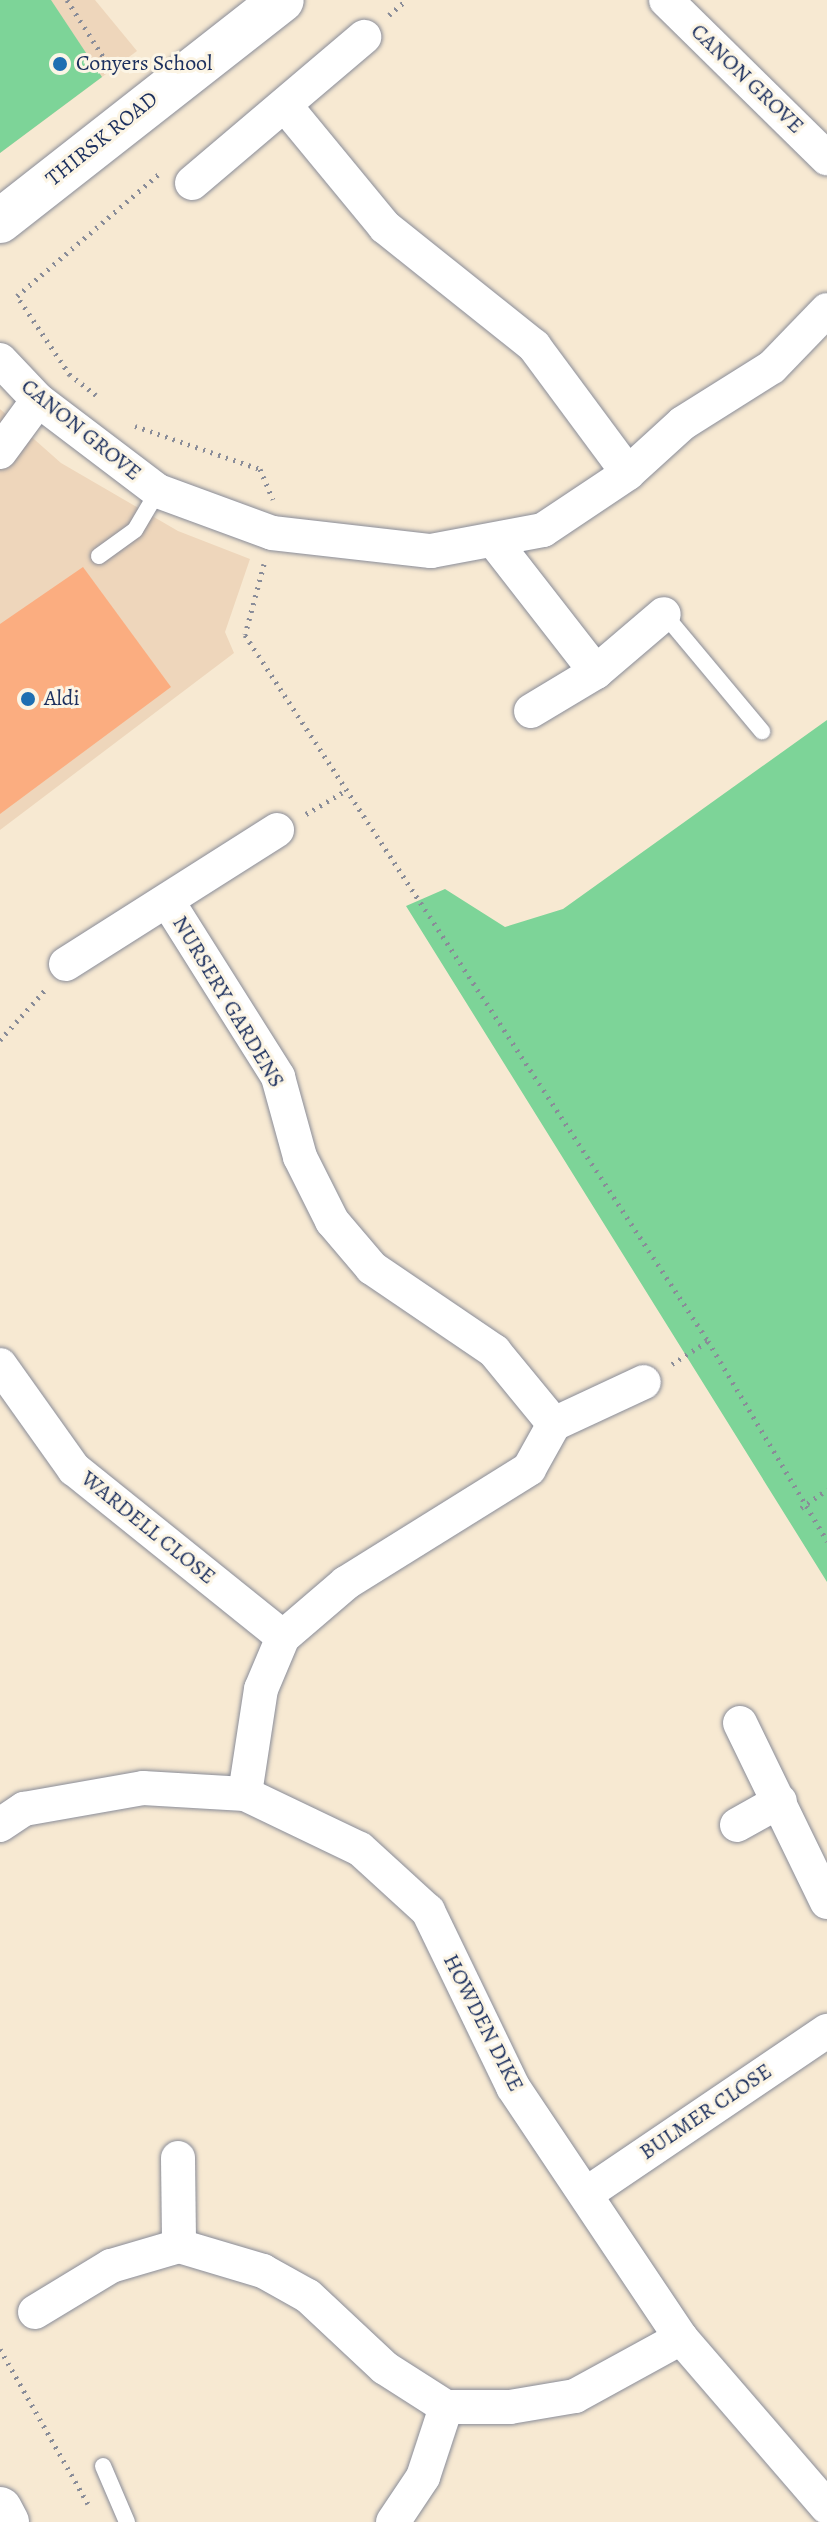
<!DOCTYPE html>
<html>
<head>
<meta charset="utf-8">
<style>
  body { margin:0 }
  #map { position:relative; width:827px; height:2522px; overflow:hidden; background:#f7e9d2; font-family:Alegreya,serif }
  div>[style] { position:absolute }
  .built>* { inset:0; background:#eed6bb }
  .green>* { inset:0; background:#7dd498 }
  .building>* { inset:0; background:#fbad80 }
  .path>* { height:5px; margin-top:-2.5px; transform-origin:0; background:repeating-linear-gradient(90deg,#898c98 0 2px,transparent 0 8px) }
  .roads { filter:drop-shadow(0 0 2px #898c98) drop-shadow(0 0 2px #898c98) }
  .lane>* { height:16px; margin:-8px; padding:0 8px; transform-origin:8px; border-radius:8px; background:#fff }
  .street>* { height:34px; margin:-17px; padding:0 17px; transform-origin:17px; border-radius:17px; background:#fff }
  .primary>* { height:44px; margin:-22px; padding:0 22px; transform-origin:22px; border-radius:22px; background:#fff }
  .dots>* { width:22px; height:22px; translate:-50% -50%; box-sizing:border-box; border:4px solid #fcf5e5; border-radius:50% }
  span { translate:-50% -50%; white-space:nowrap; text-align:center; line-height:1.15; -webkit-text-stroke:6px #fcf5e5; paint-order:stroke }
  .poi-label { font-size:22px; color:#1b2f5e }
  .left { translate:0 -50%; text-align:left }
  .street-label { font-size:22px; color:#1b2f5e }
</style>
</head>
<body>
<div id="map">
  <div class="built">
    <i style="clip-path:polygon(0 0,95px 0,137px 51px,0 153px)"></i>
    <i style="clip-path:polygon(0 409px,61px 463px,178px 531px,250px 559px,225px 632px,234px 653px,0 830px)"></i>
  </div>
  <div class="green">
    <i style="clip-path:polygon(0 0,51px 0,102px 77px,0 153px)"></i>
    <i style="clip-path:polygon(827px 720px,827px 1582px,406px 906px,445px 889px,505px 927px,563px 909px)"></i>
  </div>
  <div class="building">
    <i style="clip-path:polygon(83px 567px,171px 687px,0 814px,0 624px)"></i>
  </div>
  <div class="path">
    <i style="left:67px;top:0;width:95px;rotate:57.5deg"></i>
    <i style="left:389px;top:15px;width:23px;rotate:-41deg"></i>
    <i style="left:96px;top:395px;width:33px;rotate:-142deg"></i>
    <i style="left:70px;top:375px;width:95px;rotate:-123.9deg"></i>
    <i style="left:17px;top:296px;width:187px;rotate:-40.7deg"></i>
    <i style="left:135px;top:426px;width:132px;rotate:19deg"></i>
    <i style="left:260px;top:469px;width:33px;rotate:67deg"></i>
    <i style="left:264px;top:564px;width:73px;rotate:105deg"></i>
    <i style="left:245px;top:635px;width:844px;rotate:56.74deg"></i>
    <i style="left:708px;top:1341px;width:233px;rotate:59.2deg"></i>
    <i style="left:306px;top:814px;width:43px;rotate:-30.7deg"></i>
    <i style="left:0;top:1040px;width:67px;rotate:-48deg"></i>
    <i style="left:672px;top:1364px;width:43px;rotate:-32.6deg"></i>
    <i style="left:801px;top:1508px;width:32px;rotate:-35deg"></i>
    <i style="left:0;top:2349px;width:178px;rotate:60.4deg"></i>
  </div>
  <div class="roads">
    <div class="lane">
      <i style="left:99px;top:556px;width:44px;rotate:-35.8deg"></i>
      <i style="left:135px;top:530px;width:45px;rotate:-59.5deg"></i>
      <i style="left:664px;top:614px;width:153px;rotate:50.1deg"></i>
      <i style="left:103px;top:2466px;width:61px;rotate:66.8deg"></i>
    </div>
    <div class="street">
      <i style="left:666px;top:0;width:226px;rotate:44.5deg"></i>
      <i style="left:287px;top:108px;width:154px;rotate:50.5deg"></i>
      <i style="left:385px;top:227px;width:191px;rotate:38.6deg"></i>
      <i style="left:534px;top:346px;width:158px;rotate:53.5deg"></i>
      <i style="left:192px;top:183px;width:226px;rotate:-40.3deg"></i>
      <i style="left:0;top:360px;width:55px;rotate:46.5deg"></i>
      <i style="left:38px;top:400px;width:151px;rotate:37.2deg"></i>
      <i style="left:158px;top:491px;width:121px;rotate:20.2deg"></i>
      <i style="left:272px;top:533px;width:160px;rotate:6.5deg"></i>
      <i style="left:431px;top:551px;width:114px;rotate:-10.6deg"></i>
      <i style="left:543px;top:530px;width:102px;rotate:-33.8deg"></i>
      <i style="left:628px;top:473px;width:74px;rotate:-42.3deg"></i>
      <i style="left:683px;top:423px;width:105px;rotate:-32.2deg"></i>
      <i style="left:772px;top:367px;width:79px;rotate:-46deg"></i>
      <i style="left:0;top:452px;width:64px;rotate:-53.8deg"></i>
      <i style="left:494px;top:541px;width:166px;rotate:52.1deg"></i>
      <i style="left:531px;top:711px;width:76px;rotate:-31deg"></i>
      <i style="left:596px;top:672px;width:89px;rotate:-40.5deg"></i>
      <i style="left:168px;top:902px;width:207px;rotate:57.8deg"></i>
      <i style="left:278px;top:1077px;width:83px;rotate:74.6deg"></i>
      <i style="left:300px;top:1157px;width:72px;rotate:63.4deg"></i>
      <i style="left:332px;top:1221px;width:62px;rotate:49.6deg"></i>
      <i style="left:372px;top:1268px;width:148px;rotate:34.2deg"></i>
      <i style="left:494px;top:1351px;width:94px;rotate:50.6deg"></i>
      <i style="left:554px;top:1424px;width:51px;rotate:119.1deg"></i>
      <i style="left:529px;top:1469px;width:216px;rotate:148.1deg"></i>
      <i style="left:346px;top:1583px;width:83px;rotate:139.4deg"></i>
      <i style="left:283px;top:1637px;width:56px;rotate:112.9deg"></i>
      <i style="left:261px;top:1689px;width:106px;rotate:98.7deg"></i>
      <i style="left:66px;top:964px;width:250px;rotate:-32.4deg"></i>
      <i style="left:0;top:1365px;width:128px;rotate:54.6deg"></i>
      <i style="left:74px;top:1469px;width:268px;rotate:38.8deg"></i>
      <i style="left:554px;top:1424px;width:99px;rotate:-25deg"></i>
      <i style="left:740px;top:1723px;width:199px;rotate:64.1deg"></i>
      <i style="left:0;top:1825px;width:29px;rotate:-34deg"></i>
      <i style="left:24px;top:1809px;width:121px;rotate:-10deg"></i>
      <i style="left:143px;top:1788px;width:102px;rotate:3.4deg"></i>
      <i style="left:245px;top:1794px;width:127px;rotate:25.6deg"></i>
      <i style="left:360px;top:1849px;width:92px;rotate:42.4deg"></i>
      <i style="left:428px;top:1911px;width:195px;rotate:64.2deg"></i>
      <i style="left:513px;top:2087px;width:302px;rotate:56.2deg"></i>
      <i style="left:681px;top:2338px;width:223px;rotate:49.2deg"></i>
      <i style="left:737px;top:1825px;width:49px;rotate:-29.2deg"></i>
      <i style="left:178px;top:2158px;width:88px;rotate:89.3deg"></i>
      <i style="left:586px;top:2194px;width:291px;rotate:-34.1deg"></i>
      <i style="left:35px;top:2312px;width:89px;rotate:-31.2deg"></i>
      <i style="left:111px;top:2266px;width:71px;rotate:-16.4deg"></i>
      <i style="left:179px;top:2246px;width:88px;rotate:16.6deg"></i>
      <i style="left:263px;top:2271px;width:51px;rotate:29.1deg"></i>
      <i style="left:308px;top:2296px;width:105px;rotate:43.1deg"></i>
      <i style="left:385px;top:2368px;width:72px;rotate:32.6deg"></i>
      <i style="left:446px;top:2407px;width:64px"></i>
      <i style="left:510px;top:2407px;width:66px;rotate:-9.6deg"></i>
      <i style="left:575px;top:2396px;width:121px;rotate:-28.7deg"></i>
      <i style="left:393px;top:2522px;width:54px;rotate:-56.3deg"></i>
      <i style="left:423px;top:2477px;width:74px;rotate:-71.8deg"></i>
    </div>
    <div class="primary">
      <i style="left:0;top:221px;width:358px;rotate:-38.1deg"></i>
      <i style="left:0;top:2509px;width:15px;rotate:62deg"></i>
    </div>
  </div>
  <div class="dots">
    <i style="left:60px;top:64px;background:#1f6fb2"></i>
    <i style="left:28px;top:699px;background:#1f6fb2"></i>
  </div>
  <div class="poi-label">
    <span class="left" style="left:76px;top:64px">Conyers School</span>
    <span class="left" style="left:44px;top:699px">Aldi</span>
  </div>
  <div class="street-label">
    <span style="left:747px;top:79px;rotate:44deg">CANON GROVE</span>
    <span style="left:102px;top:139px;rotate:-39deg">THIRSK ROAD</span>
    <span style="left:81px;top:430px;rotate:39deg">CANON GROVE</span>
    <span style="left:228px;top:1002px;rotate:59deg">NURSERY GARDENS</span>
    <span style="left:148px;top:1528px;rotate:39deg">WARDELL CLOSE</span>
    <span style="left:483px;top:2023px;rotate:63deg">HOWDEN DIKE</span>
    <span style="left:706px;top:2112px;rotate:-34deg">BULMER CLOSE</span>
  </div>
</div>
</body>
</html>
